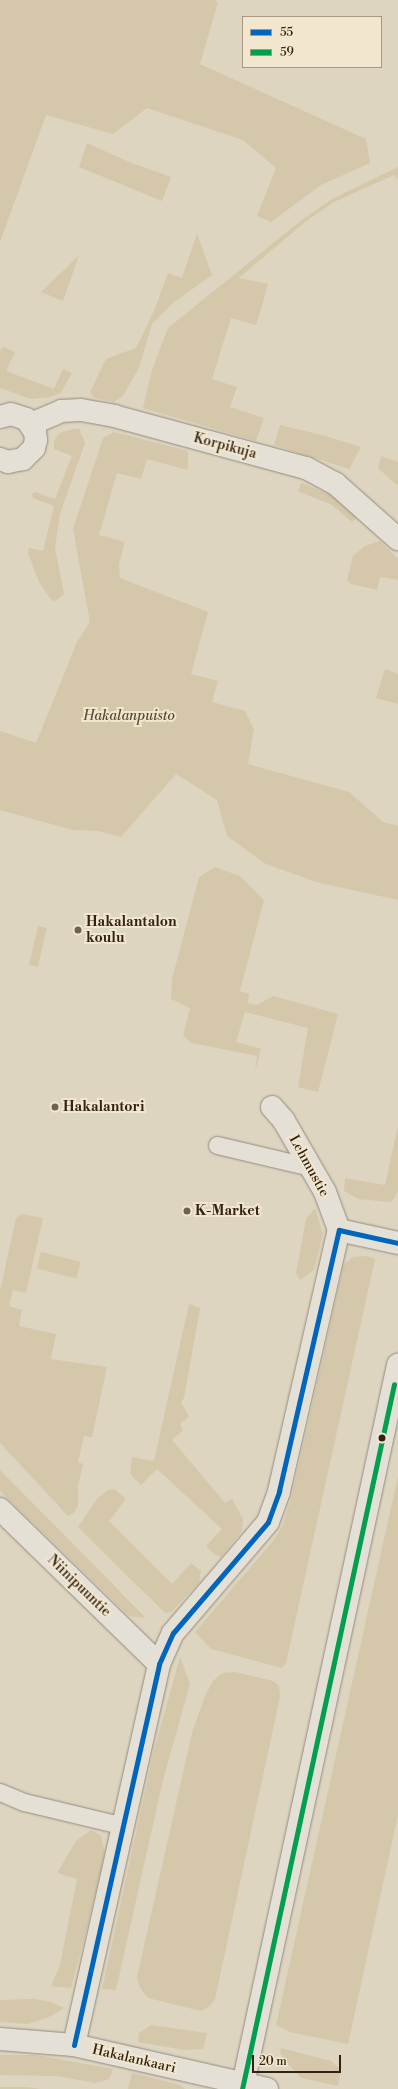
<!DOCTYPE html>
<html>
<head>
<meta charset="utf-8">
<style>
  body { margin:0 }
  #map { position:relative; width:398px; height:2089px; overflow:hidden; background:#ded5c0; font-family:"Libre Bodoni",serif }
  div>[style] { position:absolute }
  .green>* { inset:0; background:#d4c7aa; transform-origin:0 0 }
  .roads { filter:drop-shadow(0 0 1px #928b7e) drop-shadow(0 0 1px #928b7e) }
  .lane>* { height:17px; margin:-8.5px; padding:0 8.5px; transform-origin:8.5px; border-radius:8.5px; background:#e5e0d6 }
  .street>* { height:22px; margin:-11px; padding:0 11px; transform-origin:11px; border-radius:11px; background:#e5e0d6 }
  .secondary>* { height:22px; margin:-11px; padding:0 11px; transform-origin:11px; border-radius:11px; background:#e5e0d6 }
  .bus-1>* { height:5px; margin:-2.5px; padding:0 2.5px; transform-origin:2.5px; border-radius:2.5px; background:#0065bd }
  .bus-2>* { height:5px; margin:-2.5px; padding:0 2.5px; transform-origin:2.5px; border-radius:2.5px; background:#029f4e }
  .dots>* { width:11px; height:11px; translate:-50% -50%; box-sizing:border-box; border:2px solid #f2e7ce; border-radius:50% }
  span { translate:-50% -50%; white-space:nowrap; text-align:center; line-height:1.15; -webkit-text-stroke:4px #f2e7ce; paint-order:stroke }
  .street-label { font-size:14px; color:#322214 }
  .park-label { font-size:14px; color:#584835; font-style:italic }
  .poi-label { font-size:14px; color:#322214; font-weight:700 }
  .left { translate:0 -50%; text-align:left }
  .legend { position:absolute; left:242px; top:16px; width:140px; height:52px; box-sizing:border-box; background:#f2e7ce; border:1px solid #a59884; margin:0; padding:5px 7px; list-style:none; font-size:12px; color:#322214 }
  .legend li { display:flex; align-items:center; gap:8px; height:20px }
  .legend b { width:20px; border:1px solid #a59884 }
  .scale { position:absolute; left:252px; top:2055px; width:89px; height:18px; box-sizing:border-box; border:2px solid #322214; border-top:0; padding-left:5px; font-size:12px; line-height:14px; white-space:nowrap; color:#322214; -webkit-text-stroke:3px #f2e7ce; paint-order:stroke }
</style>
</head>
<body>
<div id="map">
  <div class="green">
    <i style="clip-path:polygon(0 0,214px 0,218px 2px,200px 64px,366px 139px,370px 163px,321px 185px,271px 222px,257px 216px,276px 168px,243px 140px,147px 108px,113px 134px,46px 115px,0 242px)"></i>
    <i style="clip-path:polygon(87px 143px,129px 162px,171px 177px,162px 201px,79px 167px)"></i>
    <i style="clip-path:polygon(398px 167px,398px 179px,394px 175px,334px 202px,305px 222px,239px 278px,268px 284px,262px 306px,256px 325px,231px 318px,212px 379px,237px 387px,230px 407px,264px 418px,256px 441px,143px 408px,152px 370px,168px 328px,303px 219px,332px 199px)"></i>
    <i style="clip-path:polygon(197px 234px,212px 275px,173px 303px,152px 324px,139px 368px,123px 396px,114px 402px,94px 398px,90px 392px,106px 359px,136px 348px,154px 311px,168px 273px,182px 278px)"></i>
    <i style="clip-path:polygon(79px 255px,63px 301px,41px 292px,63px 271px)"></i>
    <i style="clip-path:polygon(3px 347px,15px 352px,6px 371px,54px 389px,63px 369px,72px 373px,61px 393px,50px 397px,31px 399px,0 388px,0 351px)"></i>
    <i style="clip-path:polygon(280px 425px,322px 435px,361px 447px,349px 469px,274px 445px)"></i>
    <i style="clip-path:polygon(73px 429px,79px 429px,85px 443px,60px 514px,55px 548px,64px 594px,56px 601px,51px 600px,39px 582px,28px 553px,29px 548px,43px 551px,54px 506px,33px 498px,32px 494px,35px 492px,55px 499px,72px 456px,54px 449px,54px 441px,59px 433px)"></i>
    <i style="clip-path:polygon(114px 432px,188px 451px,188px 470px,147px 459px,141px 479px,117px 473px,99px 535px,125px 542px,119px 564px,120px 578px,208px 612px,191px 674px,218px 681px,212px 702px,245px 711px,254px 729px,248px 764px,349px 792px,383px 822px,398px 826px,398px 900px,316px 882px,266px 864px,227px 836px,217px 800px,176px 774px,121px 837px,98px 831px,73px 830px,0 810px,0 731px,36px 743px,77px 642px,90px 622px,73px 529px,103px 438px)"></i>
    <i style="clip-path:polygon(381px 456px,398px 462px,398px 486px,378px 468px)"></i>
    <i style="clip-path:polygon(301px 483px,334px 496px,358px 517px,352px 522px,332px 505px,298px 491px)"></i>
    <i style="clip-path:polygon(380px 541px,398px 559px,398px 580px,380px 577px,377px 590px,351px 584px,347px 580px,353px 556px,365px 546px)"></i>
    <i style="clip-path:polygon(385px 669px,398px 674px,398px 704px,376px 698px)"></i>
    <i style="clip-path:polygon(215px 867px,240px 876px,264px 900px,240px 991px,249px 994px,248px 1003px,257px 1005px,273px 996px,338px 1014px,318px 1092px,298px 1087px,308px 1028px,245px 1012px,236px 1042px,261px 1049px,255px 1072px,257px 1056px,192px 1043px,183px 1036px,190px 1008px,171px 999px,172px 979px,199px 877px)"></i>
    <i style="left:38px;top:926px;width:9px;height:40px;rotate:13deg"></i>
    <i style="clip-path:polygon(398px 1126px,398px 1192px,391px 1202px,358px 1199px,344px 1191px,345px 1178px,385px 1185px)"></i>
    <i style="clip-path:polygon(315px 1208px,323px 1234px,314px 1270px,300px 1280px,296px 1273px,306px 1219px)"></i>
    <i style="clip-path:polygon(21px 1214px,43px 1218px,26px 1293px,13px 1290px,9px 1306px,22px 1310px,19px 1326px,56px 1334px,51px 1359px,107px 1367px,92px 1437px,84px 1436px,78px 1462px,83px 1464px,78px 1486px,78px 1505px,74px 1513px,68px 1516px,0 1443px,0 1291px,16px 1218px)"></i>
    <i style="left:41px;top:1252px;width:41px;height:17px;rotate:14deg"></i>
    <i style="clip-path:polygon(366px 1256px,375px 1259px,286px 1663px,282px 1668px,211px 1649px,195px 1632px,273px 1541px,282px 1527px,291px 1499px,344px 1264px,353px 1257px)"></i>
    <i style="clip-path:polygon(189px 1304px,200px 1308px,184px 1398px,181px 1402px,189px 1417px,180px 1424px,183px 1430px,172px 1440px,225px 1503px,232px 1499px,243px 1519px,242px 1531px,221px 1557px,214px 1554px,206px 1546px,222px 1529px,157px 1469px,141px 1485px,130px 1474px,132px 1457px,154px 1461px)"></i>
    <i style="clip-path:polygon(0 1470px,143px 1615px,145px 1618px,129px 1616px,0 1491px)"></i>
    <i style="clip-path:polygon(398px 1476px,398px 1815px,348px 2044px,290px 2032px,276px 2025px)"></i>
    <i style="clip-path:polygon(114px 1489px,126px 1499px,109px 1521px,172px 1584px,191px 1563px,201px 1571px,199px 1583px,171px 1612px,165px 1613px,78px 1527px,97px 1499px,108px 1490px)"></i>
    <i style="clip-path:polygon(180px 1657px,190px 1684px,163px 1780px,116px 1990px,102px 1989px,154px 1750px)"></i>
    <i style="clip-path:polygon(235px 1672px,273px 1681px,279px 1686px,280px 1697px,215px 1999px,210px 2006px,201px 2011px,148px 1998px,140px 1988px,137px 1977px,192px 1733px,205px 1696px,213px 1681px,222px 1673px)"></i>
    <i style="clip-path:polygon(91px 1830px,101px 1836px,105px 1854px,86px 1932px,71px 1988px,51px 1986px,60px 1965px,77px 1879px,57px 1873px,76px 1841px)"></i>
    <i style="clip-path:polygon(34px 1999px,51px 2002px,64px 2008px,49px 2017px,28px 2024px,0 2022px,0 2000px)"></i>
    <i style="clip-path:polygon(151px 2025px,207px 2033px,203px 2049px,185px 2050px,138px 2042px,139px 2033px)"></i>
    <i style="clip-path:polygon(281px 2048px,331px 2061px,341px 2070px,338px 2086px,301px 2078px,284px 2059px,280px 2052px)"></i>
    <i style="clip-path:polygon(0 2055px,36px 2055px,113px 2069px,109px 2079px,95px 2083px,58px 2076px,0 2075px)"></i>
    <i style="clip-path:polygon(132px 2073px,180px 2085px,185px 2089px,128px 2089px)"></i>
    <i style="clip-path:polygon(0 2087px,27px 2087px,41px 2089px,0 2089px)"></i>
  </div>
  <div class="roads">
    <div class="lane">
      <i style="left:217px;top:1145px;width:96px;rotate:13.3deg"></i>
      <i style="left:0;top:1792px;width:26px;rotate:23deg"></i>
      <i style="left:24px;top:1802px;width:103px;rotate:13.5deg"></i>
    </div>
    <div class="street">
      <i style="left:0;top:417px;width:11px;rotate:-15deg"></i>
      <i style="left:11px;top:414px;width:16px;rotate:18deg"></i>
      <i style="left:26px;top:419px;width:16px;rotate:55deg"></i>
      <i style="left:35px;top:432px;width:8px;rotate:83deg"></i>
      <i style="left:36px;top:440px;width:8px;rotate:104deg"></i>
      <i style="left:34px;top:448px;width:16px;rotate:135deg"></i>
      <i style="left:23px;top:459px;width:15px;rotate:169deg"></i>
      <i style="left:8px;top:462px;width:9px;rotate:-159deg"></i>
      <i style="left:31px;top:424px;width:33px;rotate:-23deg"></i>
      <i style="left:61px;top:411px;width:20px;rotate:-3deg"></i>
      <i style="left:81px;top:410px;width:34px;rotate:10deg"></i>
      <i style="left:114px;top:416px;width:199px;rotate:15.2deg"></i>
      <i style="left:306px;top:468px;width:34px;rotate:28deg"></i>
      <i style="left:336px;top:484px;width:83px;rotate:41.6deg"></i>
      <i style="left:272px;top:1107px;width:18px;rotate:49deg"></i>
      <i style="left:284px;top:1121px;width:82px;rotate:60deg"></i>
      <i style="left:325px;top:1192px;width:40px;rotate:69.8deg"></i>
      <i style="left:0;top:1509px;width:222px;rotate:44.3deg"></i>
      <i style="left:0;top:2039px;width:74px;rotate:4.6deg"></i>
      <i style="left:74px;top:2045px;width:198px;rotate:12.8deg"></i>
      <i style="left:74px;top:2045px;width:390px;rotate:-77.4deg"></i>
      <i style="left:159px;top:1664px;width:34px;rotate:-66deg"></i>
      <i style="left:173px;top:1633px;width:146px;rotate:-49.4deg"></i>
      <i style="left:268px;top:1522px;width:33px;rotate:-70deg"></i>
      <i style="left:279px;top:1491px;width:268px;rotate:-77.1deg"></i>
      <i style="left:339px;top:1230px;width:60px;rotate:12.4deg"></i>
    </div>
    <div class="secondary">
      <i style="left:242px;top:2089px;width:741px;rotate:-77.84deg"></i>
    </div>
  </div>
  <div class="bus-1">
    <i style="left:74px;top:2045px;width:390px;rotate:-77.4deg"></i>
    <i style="left:159px;top:1664px;width:34px;rotate:-66deg"></i>
    <i style="left:173px;top:1633px;width:146px;rotate:-49.4deg"></i>
    <i style="left:268px;top:1522px;width:33px;rotate:-70deg"></i>
    <i style="left:279px;top:1491px;width:268px;rotate:-77.1deg"></i>
    <i style="left:339px;top:1230px;width:60px;rotate:12.4deg"></i>
  </div>
  <div class="bus-2">
    <i style="left:242px;top:2089px;width:721px;rotate:-77.83deg"></i>
  </div>
  <div class="dots">
    <i style="left:78px;top:930px;background:#6e6150"></i>
    <i style="left:55px;top:1107px;background:#6e6150"></i>
    <i style="left:187px;top:1211px;background:#6e6150"></i>
    <i style="left:382px;top:1438px;background:#322214"></i>
  </div>
  <div class="street-label">
    <span style="left:225px;top:446px;rotate:15deg">Korpikuja</span>
    <span style="left:309px;top:1166px;rotate:61deg">Lehmustie</span>
    <span style="left:79px;top:1586px;rotate:44deg">Niinipuuntie</span>
    <span style="left:134px;top:2059px;rotate:13deg">Hakalankaari</span>
  </div>
  <div class="park-label">
    <span style="left:129px;top:716px">Hakalanpuisto</span>
  </div>
  <div class="poi-label">
    <span class="left" style="left:86px;top:930px">Hakalantalon<br>koulu</span>
    <span class="left" style="left:63px;top:1107px">Hakalantori</span>
    <span class="left" style="left:195px;top:1211px">K-Market</span>
  </div>
  <ul class="legend">
  <li><b style="height:5px;background:#0065bd"></b>55</li>
  <li><b style="height:5px;background:#029f4e"></b>59</li>
  </ul>
  <div class="scale">20 m</div>
</div>
</body>
</html>
